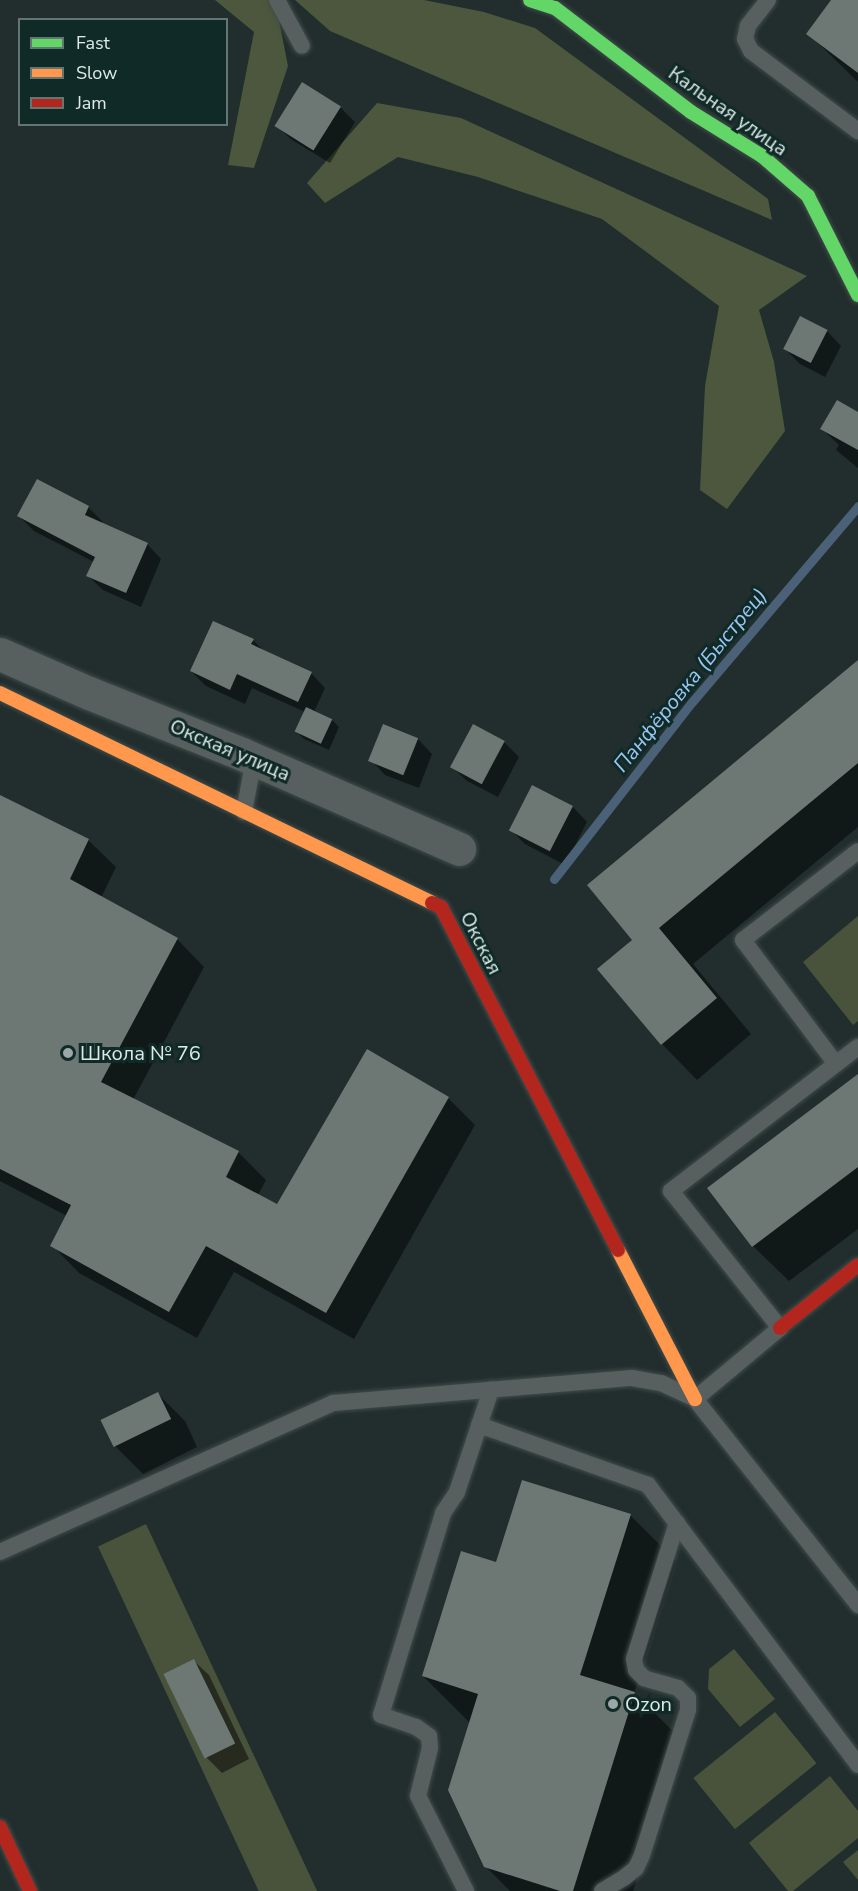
<!DOCTYPE html>
<html>
<head>
<meta charset="utf-8">
<style>
  body { margin:0 }
  #map { position:relative; width:858px; height:1891px; overflow:hidden; background:#212e2d; font-family:"Nunito Sans",sans-serif }
  div>[style] { position:absolute }
  .green>* { inset:0; background:#49523a; transform-origin:0 0 }
  .forest>* { inset:0; background:#4c573d }
  .shadow>* { inset:0; background:#0007 }
  .stream>* { height:9px; margin:-4.5px; padding:0 4.5px; transform-origin:4.5px; border-radius:4.5px; background:#4a6177 }
  .building>* { inset:0; background:#6d7874; transform-origin:0 0 }
  .roads { filter:drop-shadow(0 0 2px #414c4a) drop-shadow(0 0 2px #414c4a) }
  .lane>* { height:16px; margin:-8px; padding:0 8px; transform-origin:8px; border-radius:8px; background:#57605f }
  .street>* { height:33px; margin:-16.5px; padding:0 16.5px; transform-origin:16.5px; border-radius:16.5px; background:#57605f }
  .fast>* { height:14px; margin:-7px; padding:0 7px; transform-origin:7px; border-radius:7px; background:#63d668 }
  .slow>* { height:14px; margin:-7px; padding:0 7px; transform-origin:7px; border-radius:7px; background:#ff974d }
  .jam>* { height:14px; margin:-7px; padding:0 7px; transform-origin:7px; border-radius:7px; background:#b3261e }
  .dots>* { width:16px; height:16px; translate:-50% -50%; box-sizing:border-box; border:3px solid #102a27; border-radius:50% }
  span { translate:-50% -50%; white-space:nowrap; text-align:center; line-height:1.15; -webkit-text-stroke:6px #102a27; paint-order:stroke }
  .street-label { font-size:20px; color:#dceae8 }
  .poi-label { font-size:20px; color:#dceae8 }
  .left { translate:0 -50%; text-align:left }
  .water-label { font-size:21px; color:#9ac6f2; font-style:italic }
  .legend { position:absolute; left:18px; top:18px; width:210px; height:108px; box-sizing:border-box; background:#102a27; border:2px solid #627774; margin:0; padding:8px 10px; list-style:none; font-size:18px; color:#dceae8 }
  .legend li { display:flex; align-items:center; gap:12px; height:30px }
  .legend b { width:30px; border:2px solid #627774 }
</style>
</head>
<body>
<div id="map">
  <div class="green">
    <i style="clip-path:polygon(858px 916px,858px 1021px,853px 1025px,803px 962px)"></i>
    <i style="left:146px;top:1524px;width:405px;height:53px;rotate:65deg"></i>
    <i style="clip-path:polygon(734px 1649px,775px 1699px,740px 1727px,708px 1689px,709px 1669px)"></i>
    <i style="left:775px;top:1712px;width:66px;height:105px;rotate:51deg"></i>
    <i style="clip-path:polygon(830px 1776px,858px 1811px,858px 1838px,793px 1891px,788px 1891px,749px 1843px)"></i>
    <i style="clip-path:polygon(858px 1850px,858px 1880px,843px 1862px)"></i>
  </div>
  <div class="forest">
    <i style="clip-path:polygon(215px 0,275px 0,288px 66px,254px 168px,228px 165px,254px 32px)"></i>
    <i style="clip-path:polygon(295px 0,424px 0,484px 12px,535px 28px,768px 199px,772px 220px,330px 31px)"></i>
    <i style="clip-path:polygon(377px 103px,461px 118px,807px 276px,759px 310px,774px 362px,785px 431px,727px 509px,700px 490px,705px 386px,719px 306px,602px 219px,478px 177px,398px 157px,325px 203px,307px 183px)"></i>
  </div>
  <div class="shadow">
    <i style="clip-path:polygon(833px 0,858px 0,858px 82px,808px 33px)"></i>
    <i style="clip-path:polygon(340px 107px,355px 122px,330px 163px,292px 140px,277px 126px)"></i>
    <i style="clip-path:polygon(827px 331px,841px 346px,825px 377px,800px 364px,785px 349px)"></i>
    <i style="clip-path:polygon(858px 413px,858px 468px,836px 450px,839px 445px,822px 429px)"></i>
    <i style="clip-path:polygon(88px 507px,103px 522px,102px 524px,147px 544px,161px 559px,141px 607px,103px 590px,88px 576px,94px 562px,34px 531px,19px 516px)"></i>
    <i style="clip-path:polygon(253px 640px,264px 651px,311px 673px,325px 688px,314px 712px,332px 720px,339px 727px,329px 750px,304px 739px,297px 732px,305px 712px,252px 688px,245px 704px,206px 686px,191px 671px)"></i>
    <i style="clip-path:polygon(858px 662px,858px 827px,693px 964px,751px 1034px,697px 1080px,662px 1044px,634px 940px)"></i>
    <i style="clip-path:polygon(418px 739px,432px 754px,419px 788px,385px 775px,371px 760px)"></i>
    <i style="clip-path:polygon(504px 742px,519px 757px,498px 797px,467px 781px,452px 767px)"></i>
    <i style="clip-path:polygon(532px 787px,573px 807px,587px 822px,565px 865px,525px 844px,510px 829px)"></i>
    <i style="clip-path:polygon(0 796px,88px 840px,116px 867px,101px 898px,177px 939px,204px 967px,133px 1100px,239px 1153px,266px 1180px,258px 1195px,278px 1206px,448px 1098px,475px 1125px,354px 1339px,234px 1272px,197px 1338px,79px 1273px,52px 1245px,67px 1216px,0 1181px)"></i>
    <i style="clip-path:polygon(858px 1076px,858px 1229px,789px 1281px,753px 1246px)"></i>
    <i style="clip-path:polygon(158px 1394px,185px 1421px,197px 1447px,143px 1474px,115px 1446px,102px 1421px)"></i>
    <i style="clip-path:polygon(630px 1515px,676px 1561px,634px 1693px,681px 1739px,633px 1891px,510px 1891px,485px 1866px,469px 1722px,423px 1676px,497px 1564px)"></i>
    <i style="clip-path:polygon(194px 1661px,209px 1675px,249px 1759px,222px 1773px,207px 1758px)"></i>
  </div>
  <div class="stream">
    <i style="left:554px;top:879px;width:224px;rotate:-52.1deg"></i>
    <i style="left:692px;top:702px;width:257px;rotate:-49.7deg"></i>
  </div>
  <div class="building">
    <i style="clip-path:polygon(831px 0,858px 0,858px 73px,806px 34px)"></i>
    <i style="left:302px;top:82px;width:46px;height:52px;rotate:32deg"></i>
    <i style="left:800px;top:316px;width:31px;height:37px;rotate:27deg"></i>
    <i style="clip-path:polygon(837px 400px,858px 412px,858px 450px,820px 429px)"></i>
    <i style="clip-path:polygon(37px 479px,89px 506px,85px 515px,148px 543px,126px 593px,86px 576px,95px 557px,17px 516px)"></i>
    <i style="clip-path:polygon(213px 621px,254px 639px,251px 644px,312px 672px,298px 702px,237px 674px,230px 690px,190px 671px)"></i>
    <i style="clip-path:polygon(858px 660px,858px 763px,659px 928px,717px 998px,661px 1045px,597px 969px,632px 940px,587px 885px)"></i>
    <i style="left:306px;top:707px;width:29px;height:27px;rotate:25deg"></i>
    <i style="left:383px;top:724px;width:38px;height:40px;rotate:22deg"></i>
    <i style="left:473px;top:724px;width:36px;height:49px;rotate:28deg"></i>
    <i style="left:532px;top:785px;width:46px;height:51px;rotate:27deg"></i>
    <i style="clip-path:polygon(0 795px,89px 839px,70px 879px,178px 938px,101px 1082px,239px 1151px,226px 1177px,277px 1204px,367px 1049px,449px 1097px,326px 1313px,206px 1246px,169px 1312px,50px 1246px,71px 1205px,0 1169px)"></i>
    <i style="clip-path:polygon(858px 1074px,858px 1167px,752px 1247px,707px 1188px)"></i>
    <i style="left:158px;top:1392px;width:30px;height:64px;rotate:64deg"></i>
    <i style="clip-path:polygon(522px 1480px,631px 1514px,580px 1675px,635px 1692px,573px 1891px,560px 1891px,484px 1867px,448px 1790px,478px 1694px,422px 1676px,461px 1551px,496px 1562px)"></i>
    <i style="left:194px;top:1659px;width:94px;height:34px;rotate:64deg"></i>
  </div>
  <div class="roads">
    <div class="lane">
      <i style="left:277px;top:0;width:52px;rotate:61.5deg"></i>
      <i style="left:768px;top:0;width:33px;rotate:128deg"></i>
      <i style="left:748px;top:26px;width:13px;rotate:103deg"></i>
      <i style="left:745px;top:39px;width:13px;rotate:63deg"></i>
      <i style="left:751px;top:51px;width:134px;rotate:36.8deg"></i>
      <i style="left:244px;top:812px;width:54px;rotate:-79.3deg"></i>
      <i style="left:836px;top:1064px;width:155px;rotate:-126.9deg"></i>
      <i style="left:743px;top:940px;width:145px;rotate:-37.7deg"></i>
      <i style="left:695px;top:1399px;width:263px;rotate:51.6deg"></i>
      <i style="left:479px;top:1425px;width:179px;rotate:19.5deg"></i>
      <i style="left:648px;top:1485px;width:350px;rotate:53.1deg"></i>
      <i style="left:0;top:1552px;width:365px;rotate:-24.1deg"></i>
      <i style="left:333px;top:1403px;width:300px;rotate:-4.8deg"></i>
      <i style="left:632px;top:1378px;width:29px;rotate:10deg"></i>
      <i style="left:661px;top:1383px;width:38px;rotate:25deg"></i>
      <i style="left:695px;top:1399px;width:111px;rotate:-39.9deg"></i>
      <i style="left:780px;top:1328px;width:175px;rotate:-128.5deg"></i>
      <i style="left:671px;top:1191px;width:236px;rotate:-37.6deg"></i>
      <i style="left:466px;top:1891px;width:106px;rotate:-116.8deg"></i>
      <i style="left:418px;top:1796px;width:49px;rotate:-76deg"></i>
      <i style="left:430px;top:1748px;width:12px;rotate:-95deg"></i>
      <i style="left:429px;top:1736px;width:16px;rotate:-145deg"></i>
      <i style="left:416px;top:1727px;width:37px;rotate:-161deg"></i>
      <i style="left:381px;top:1715px;width:211px;rotate:-72.9deg"></i>
      <i style="left:443px;top:1513px;width:25px;rotate:-56deg"></i>
      <i style="left:457px;top:1492px;width:108px;rotate:-71.6deg"></i>
      <i style="left:602px;top:1891px;width:27px;rotate:-31deg"></i>
      <i style="left:625px;top:1877px;width:14px;rotate:-39deg"></i>
      <i style="left:636px;top:1868px;width:14px;rotate:-65deg"></i>
      <i style="left:642px;top:1855px;width:152px;rotate:-72.4deg"></i>
      <i style="left:688px;top:1710px;width:12px;rotate:-90deg"></i>
      <i style="left:688px;top:1698px;width:14px;rotate:-135deg"></i>
      <i style="left:678px;top:1688px;width:35px;rotate:-164deg"></i>
      <i style="left:644px;top:1678px;width:11px;rotate:-135deg"></i>
      <i style="left:636px;top:1670px;width:11px;rotate:-100deg"></i>
      <i style="left:634px;top:1659px;width:143px;rotate:-72.5deg"></i>
    </div>
    <div class="street">
      <i style="left:0;top:654px;width:97px;rotate:23.7deg"></i>
      <i style="left:89px;top:693px;width:165px;rotate:21.7deg"></i>
      <i style="left:242px;top:754px;width:237px;rotate:23.6deg"></i>
    </div>
    <div class="fast">
      <i style="left:530px;top:0;width:26px;rotate:18deg"></i>
      <i style="left:555px;top:8px;width:171px;rotate:37.4deg"></i>
      <i style="left:691px;top:112px;width:84px;rotate:31.8deg"></i>
      <i style="left:762px;top:156px;width:61px;rotate:41deg"></i>
      <i style="left:808px;top:196px;width:111px;rotate:63.2deg"></i>
    </div>
    <div class="slow">
      <i style="left:0;top:693px;width:480px;rotate:25.9deg"></i>
      <i style="left:618px;top:1250px;width:168px;rotate:62.7deg"></i>
    </div>
    <div class="jam">
      <i style="left:432px;top:903px;width:10px;rotate:24deg"></i>
      <i style="left:441px;top:907px;width:386px;rotate:62.7deg"></i>
      <i style="left:780px;top:1328px;width:100px;rotate:-38.9deg"></i>
      <i style="left:0;top:1827px;width:71px;rotate:64.9deg"></i>
    </div>
  </div>
  <div class="dots">
    <i style="left:68px;top:1053px;background:#9ba8a7"></i>
    <i style="left:613px;top:1704px;background:#9ba8a7"></i>
  </div>
  <div class="street-label">
    <span style="left:728px;top:111px;rotate:35deg">Кальная улица</span>
    <span style="left:230px;top:750px;rotate:23deg">Окская улица</span>
    <span style="left:481px;top:943px;rotate:63deg">Окская</span>
  </div>
  <div class="poi-label">
    <span class="left" style="left:80px;top:1053px">Школа № 76</span>
    <span class="left" style="left:625px;top:1704px">Ozon</span>
  </div>
  <div class="water-label">
    <span style="left:690px;top:680px;rotate:-51deg">Панфёровка (Быстрец)</span>
  </div>
  <ul class="legend">
  <li><b style="height:8px;background:#63d668"></b>Fast</li>
  <li><b style="height:8px;background:#ff974d"></b>Slow</li>
  <li><b style="height:8px;background:#b3261e"></b>Jam</li>
  </ul>
</div>
</body>
</html>
